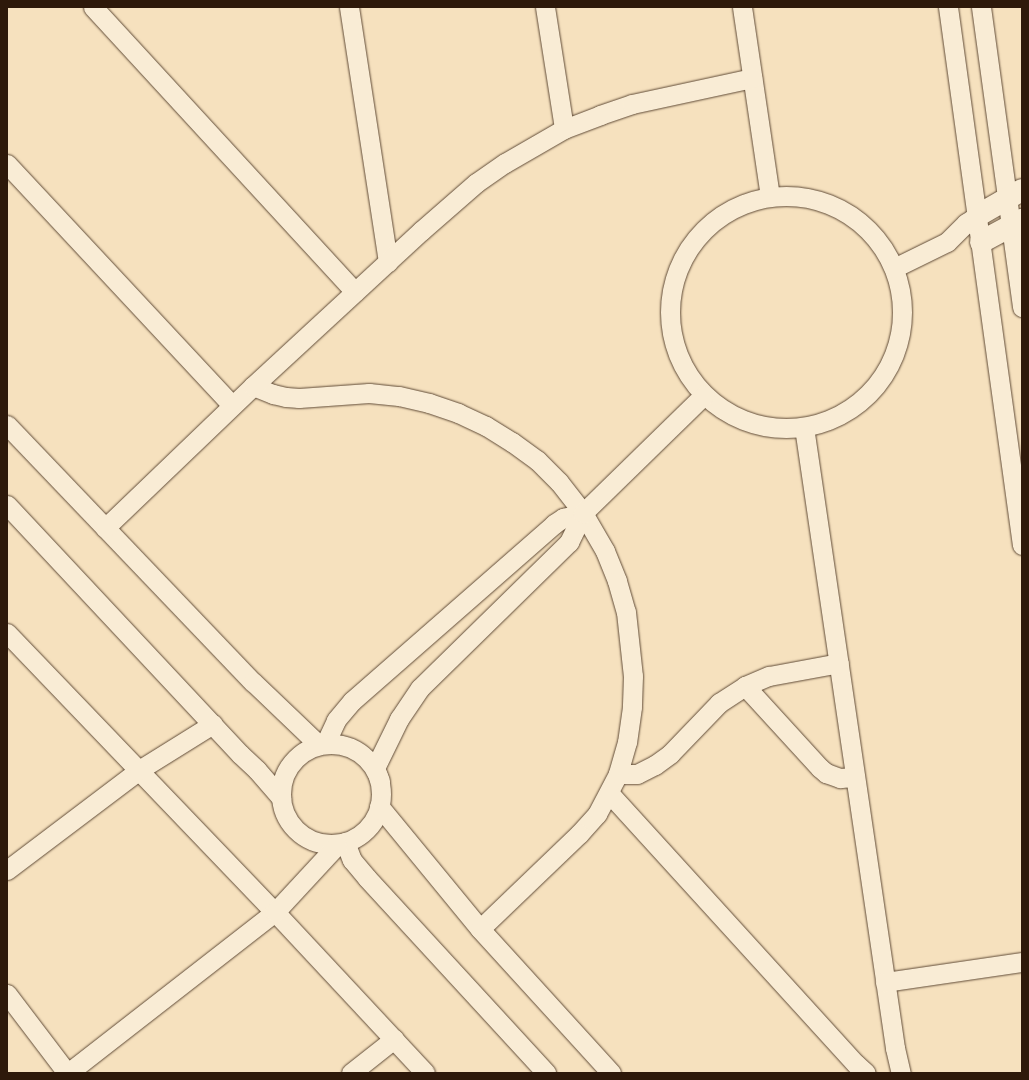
<!DOCTYPE html>
<html>
<head>
<meta charset="utf-8">
<style>
  body { margin:0 }
  #map { position:relative; width:1029px; height:1080px; overflow:hidden; background:#f6e1be; font-family:"IM FELL English",serif }
  div>[style] { position:absolute }
  .roads { filter:drop-shadow(0 0 1px #604b37) drop-shadow(0 0 1px #604b37) }
  .minor>* { height:19px; margin:-9.5px; padding:0 9.5px; transform-origin:9.5px; border-radius:9.5px; background:#f9ecd5 }
  .minor>.ring { margin:-9.5px; padding:0; box-sizing:content-box; background:none; border:19px solid #f9ecd5; border-radius:50% }
  .tertiary>* { height:22px; margin:-11px; padding:0 11px; transform-origin:11px; border-radius:11px; background:#f9ecd5 }
  span { translate:-50% -50%; white-space:nowrap; text-align:center; line-height:1.15; -webkit-text-stroke:3px #f9ecd5; paint-order:stroke }
  .frame { position:absolute; inset:0; border:8px solid #2e190a; pointer-events:none }
</style>
</head>
<body>
<div id="map">
  <div class="roads">
    <div class="minor">
      <i style="left:93px;top:7px;width:387px;rotate:47.4deg"></i>
      <i style="left:349px;top:7px;width:258px;rotate:81.3deg"></i>
      <i style="left:545px;top:7px;width:123px;rotate:81.1deg"></i>
      <i style="left:742px;top:7px;width:191px;rotate:81.6deg"></i>
      <i style="left:948px;top:7px;width:543px;rotate:82.17deg"></i>
      <i style="left:981px;top:7px;width:303px;rotate:82.2deg"></i>
      <i style="left:7px;top:164px;width:330px;rotate:47deg"></i>
      <i class="ring" style="left:670px;top:196px;width:213px;height:213px"></i>
      <i style="left:894px;top:268px;width:59px;rotate:-26.1deg"></i>
      <i style="left:947px;top:242px;width:27px;rotate:-45deg"></i>
      <i style="left:966px;top:223px;width:13px;rotate:-32deg"></i>
      <i style="left:253px;top:386px;width:22px;rotate:22deg"></i>
      <i style="left:273px;top:394px;width:13px;rotate:13deg"></i>
      <i style="left:286px;top:397px;width:13px;rotate:4deg"></i>
      <i style="left:299px;top:398px;width:70px;rotate:-4.1deg"></i>
      <i style="left:369px;top:393px;width:30px;rotate:6deg"></i>
      <i style="left:399px;top:396px;width:31px;rotate:13deg"></i>
      <i style="left:429px;top:403px;width:31px;rotate:19deg"></i>
      <i style="left:458px;top:413px;width:31px;rotate:25deg"></i>
      <i style="left:486px;top:426px;width:31px;rotate:32deg"></i>
      <i style="left:512px;top:442px;width:31px;rotate:36deg"></i>
      <i style="left:537px;top:460px;width:31px;rotate:45deg"></i>
      <i style="left:559px;top:482px;width:39px;rotate:52deg"></i>
      <i style="left:583px;top:513px;width:44px;rotate:59.9deg"></i>
      <i style="left:605px;top:551px;width:32px;rotate:68deg"></i>
      <i style="left:617px;top:581px;width:32px;rotate:74deg"></i>
      <i style="left:626px;top:612px;width:64px;rotate:83.8deg"></i>
      <i style="left:633px;top:676px;width:31px;rotate:92deg"></i>
      <i style="left:632px;top:707px;width:35px;rotate:98deg"></i>
      <i style="left:627px;top:742px;width:33px;rotate:106deg"></i>
      <i style="left:618px;top:774px;width:45px;rotate:117.7deg"></i>
      <i style="left:597px;top:814px;width:27px;rotate:132deg"></i>
      <i style="left:579px;top:834px;width:137px;rotate:136.2deg"></i>
      <i style="left:7px;top:425px;width:356px;rotate:46.3deg"></i>
      <i style="left:253px;top:682px;width:91px;rotate:43.7deg"></i>
      <i style="left:804px;top:427px;width:628px;rotate:81.66deg"></i>
      <i style="left:895px;top:1048px;width:26px;rotate:77deg"></i>
      <i style="left:7px;top:505px;width:341px;rotate:46.9deg"></i>
      <i style="left:240px;top:754px;width:23px;rotate:43deg"></i>
      <i style="left:257px;top:770px;width:37px;rotate:49deg"></i>
      <i style="left:105px;top:528px;width:205px;rotate:-43.8deg"></i>
      <i style="left:253px;top:386px;width:229px;rotate:-42.7deg"></i>
      <i style="left:421px;top:231px;width:73px;rotate:-41.1deg"></i>
      <i style="left:476px;top:183px;width:35px;rotate:-35deg"></i>
      <i style="left:505px;top:163px;width:68px;rotate:-30deg"></i>
      <i style="left:564px;top:129px;width:39px;rotate:-21deg"></i>
      <i style="left:600px;top:115px;width:34px;rotate:-19deg"></i>
      <i style="left:632px;top:104px;width:123px;rotate:-12.2deg"></i>
      <i style="left:7px;top:633px;width:387px;rotate:46.2deg"></i>
      <i style="left:275px;top:912px;width:220px;rotate:47deg"></i>
      <i style="left:745px;top:686px;width:111px;rotate:47.6deg"></i>
      <i style="left:820px;top:768px;width:8px;rotate:40deg"></i>
      <i style="left:826px;top:773px;width:15px;rotate:20deg"></i>
      <i style="left:840px;top:778px;width:15px;rotate:-4deg"></i>
      <i style="left:325px;top:744px;width:26px;rotate:-65deg"></i>
      <i style="left:336px;top:720px;width:25px;rotate:-50deg"></i>
      <i style="left:352px;top:701px;width:269px;rotate:-41.2deg"></i>
      <i style="left:554px;top:524px;width:11px;rotate:-34deg"></i>
      <i style="left:563px;top:518px;width:21px;rotate:-14deg"></i>
      <i class="ring" style="left:281px;top:744px;width:81px;height:81px"></i>
      <i style="left:618px;top:774px;width:19px"></i>
      <i style="left:637px;top:774px;width:20px;rotate:-27deg"></i>
      <i style="left:655px;top:765px;width:19px;rotate:-36deg"></i>
      <i style="left:670px;top:754px;width:71px;rotate:-46.1deg"></i>
      <i style="left:719px;top:703px;width:31px;rotate:-33deg"></i>
      <i style="left:745px;top:686px;width:26px;rotate:-23deg"></i>
      <i style="left:769px;top:676px;width:71px;rotate:-10.5deg"></i>
      <i style="left:380px;top:781px;width:14px;rotate:-111deg"></i>
      <i style="left:375px;top:768px;width:55px;rotate:-63.9deg"></i>
      <i style="left:399px;top:719px;width:37px;rotate:-56deg"></i>
      <i style="left:420px;top:688px;width:209px;rotate:-44.4deg"></i>
      <i style="left:569px;top:542px;width:32px;rotate:-64deg"></i>
      <i style="left:583px;top:513px;width:169px;rotate:-44.3deg"></i>
      <i style="left:609px;top:793px;width:367px;rotate:47.7deg"></i>
      <i style="left:856px;top:1064px;width:13px;rotate:42deg"></i>
      <i style="left:379px;top:806px;width:159px;rotate:50.6deg"></i>
      <i style="left:480px;top:929px;width:195px;rotate:47.7deg"></i>
      <i style="left:345px;top:842px;width:19px;rotate:69deg"></i>
      <i style="left:352px;top:860px;width:23px;rotate:50deg"></i>
      <i style="left:367px;top:878px;width:265px;rotate:47.4deg"></i>
      <i style="left:7px;top:870px;width:166px;rotate:-37.1deg"></i>
      <i style="left:139px;top:770px;width:87px;rotate:-31.9deg"></i>
      <i style="left:885px;top:982px;width:138px;rotate:-8.3deg"></i>
      <i style="left:7px;top:994px;width:99px;rotate:52.8deg"></i>
      <i style="left:68px;top:1073px;width:262px;rotate:-37.9deg"></i>
      <i style="left:275px;top:912px;width:91px;rotate:-47.2deg"></i>
      <i style="left:351px;top:1073px;width:55px;rotate:-38.3deg"></i>
    </div>
    <div class="tertiary">
      <i style="left:977px;top:216px;width:52px;rotate:-30deg"></i>
      <i style="left:981px;top:242px;width:47px;rotate:-28.2deg"></i>
    </div>
  </div>
  <div class="frame"></div>
</div>
</body>
</html>
